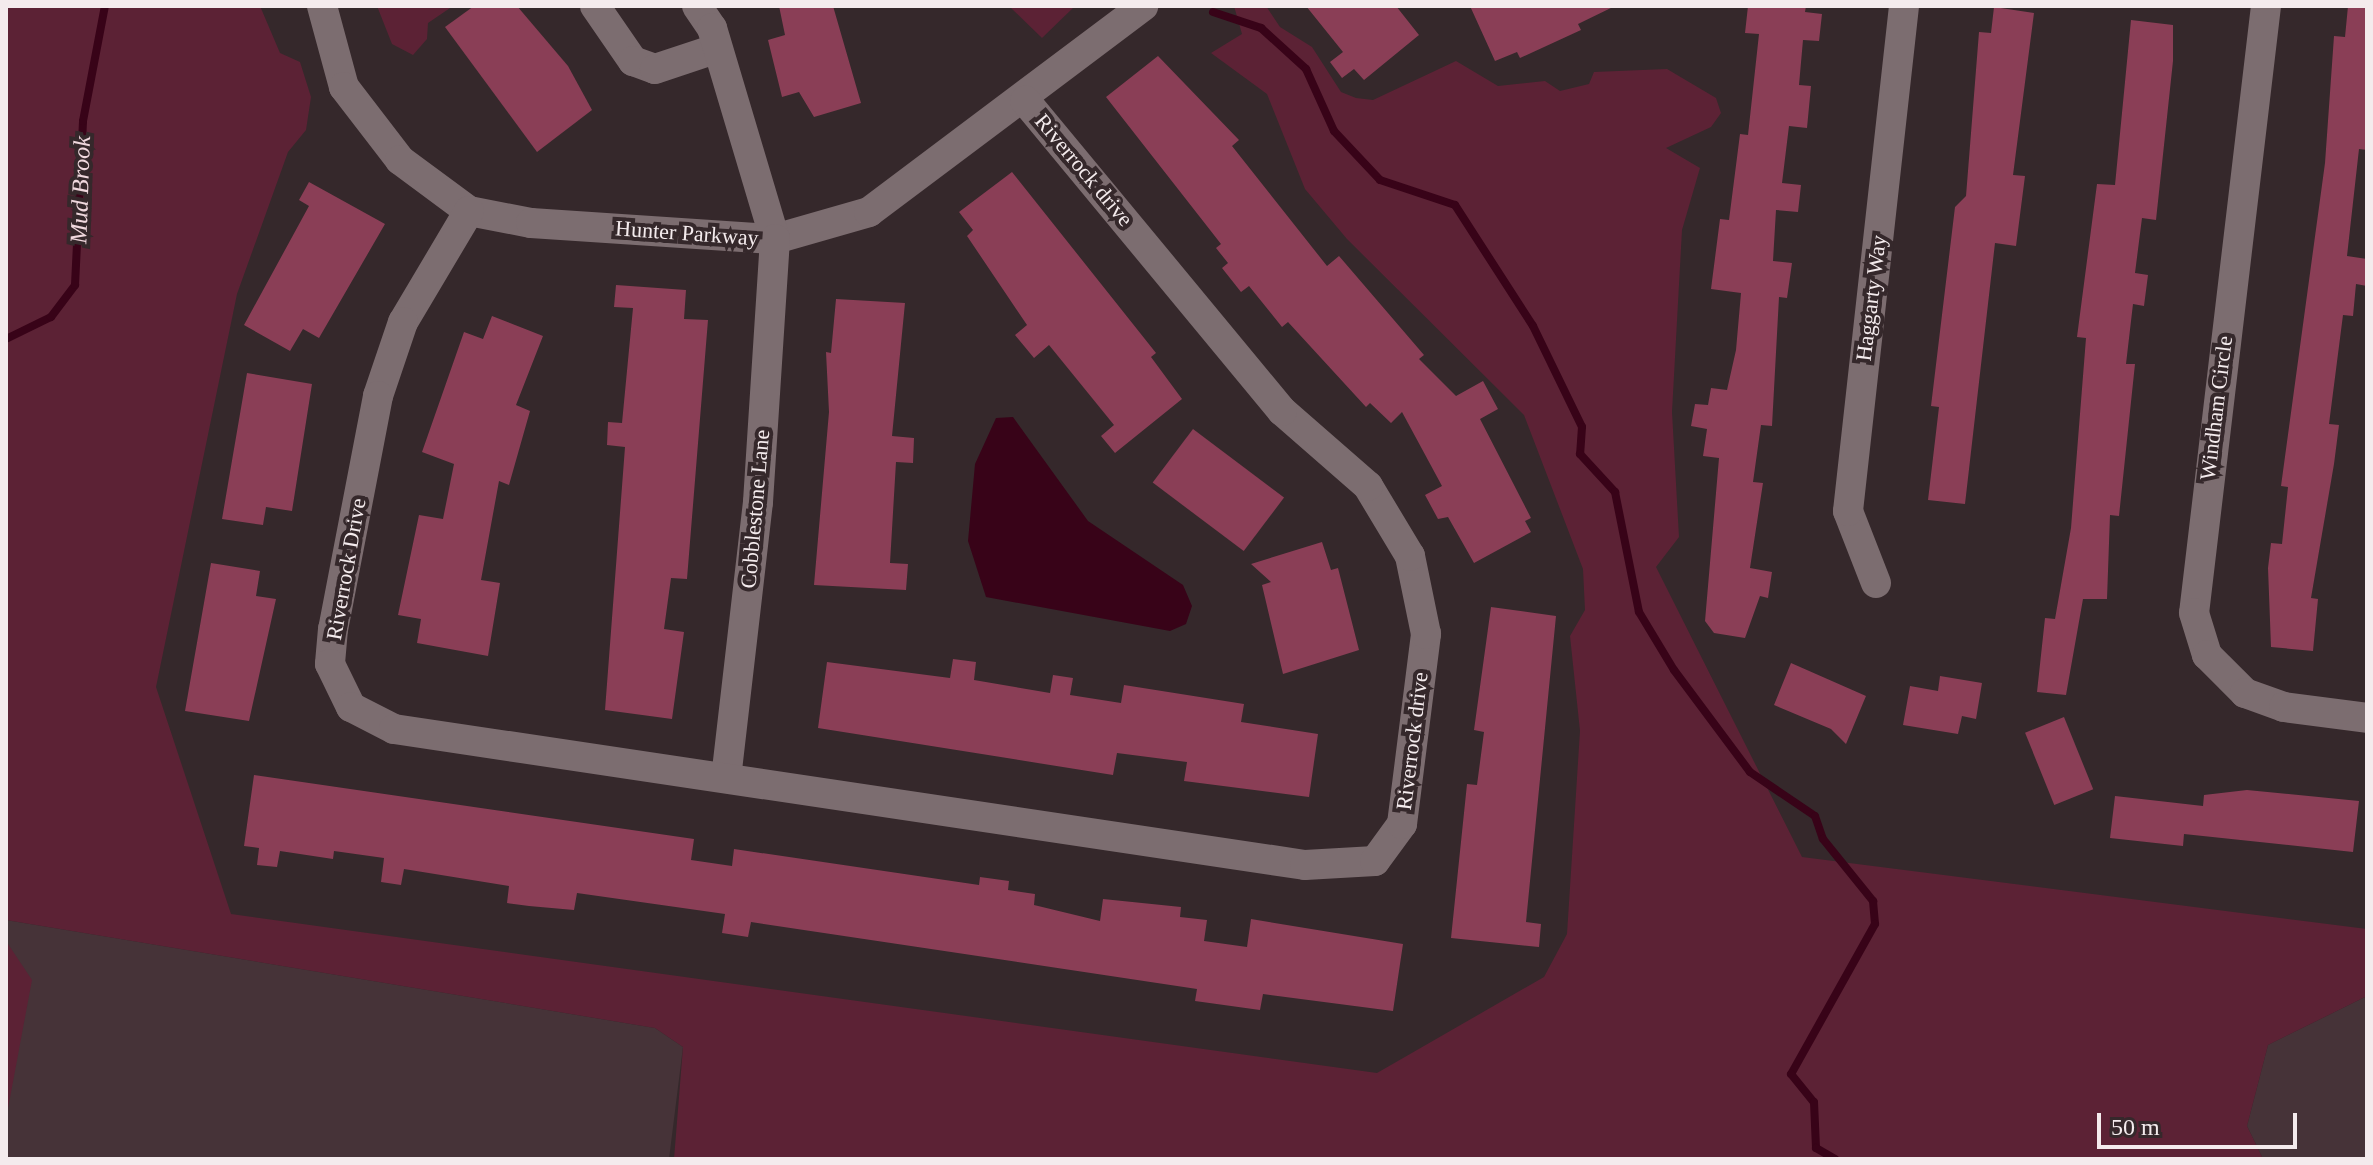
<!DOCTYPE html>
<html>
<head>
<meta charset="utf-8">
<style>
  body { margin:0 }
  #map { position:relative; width:2373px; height:1165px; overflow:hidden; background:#35282b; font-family:Georgia,serif }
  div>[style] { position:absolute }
  .built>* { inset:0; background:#463338 }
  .green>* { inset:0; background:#5c2235 }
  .water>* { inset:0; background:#380318 }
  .stream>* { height:8px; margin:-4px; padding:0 4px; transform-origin:4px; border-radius:4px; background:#380318 }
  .building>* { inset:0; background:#8a3e56; transform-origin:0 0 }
  .minor>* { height:30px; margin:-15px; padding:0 15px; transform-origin:15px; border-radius:15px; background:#7c6d70 }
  span { translate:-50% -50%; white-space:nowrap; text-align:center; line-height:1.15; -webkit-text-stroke:8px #35282b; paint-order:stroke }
  .street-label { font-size:22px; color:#f4ebed }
  .water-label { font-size:24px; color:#f0d8de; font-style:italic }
  .frame { position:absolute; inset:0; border:8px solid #f4ebed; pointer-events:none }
  .scale { position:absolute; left:2097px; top:1113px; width:200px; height:36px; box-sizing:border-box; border:4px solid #f4ebed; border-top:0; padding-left:10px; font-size:24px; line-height:28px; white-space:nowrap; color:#f4ebed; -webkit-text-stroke:6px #35282b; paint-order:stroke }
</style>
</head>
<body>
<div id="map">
  <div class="built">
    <i style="clip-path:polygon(6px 920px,655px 1028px,683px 1047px,669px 1159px,6px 1159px)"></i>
    <i style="clip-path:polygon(2367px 996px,2367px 1159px,2263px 1159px,2247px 1126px,2268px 1045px)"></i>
  </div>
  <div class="green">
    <i style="clip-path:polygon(6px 6px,260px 6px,280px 53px,300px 62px,311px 97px,306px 130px,288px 152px,237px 294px,156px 687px,231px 914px,1377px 1073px,1544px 977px,1567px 934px,1580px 731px,1570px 636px,1585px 610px,1583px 569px,1524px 415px,1347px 239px,1305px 189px,1267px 94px,1211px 53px,1242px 34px,1234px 6px,1266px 6px,1280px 27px,1312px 47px,1341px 92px,1356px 98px,1373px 100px,1456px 61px,1498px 86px,1545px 81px,1560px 91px,1589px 84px,1594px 72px,1667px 69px,1716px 98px,1721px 113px,1711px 127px,1666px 148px,1700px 168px,1682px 230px,1672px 412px,1679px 537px,1656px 567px,1802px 857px,2367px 929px,2367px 996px,2268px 1045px,2247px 1126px,2263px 1159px,674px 1159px,683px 1047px,655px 1028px,6px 920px)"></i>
    <i style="clip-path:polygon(377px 6px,453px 6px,428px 23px,427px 39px,413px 55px,392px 44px)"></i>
    <i style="clip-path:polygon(1009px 6px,1075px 6px,1042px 38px)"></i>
    <i style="clip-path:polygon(6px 941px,32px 980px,6px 1119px)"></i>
  </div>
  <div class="water">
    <i style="clip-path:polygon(1013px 417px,1088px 521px,1183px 585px,1192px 606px,1186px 624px,1170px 631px,986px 597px,968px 541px,975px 464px,996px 418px)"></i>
  </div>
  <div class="stream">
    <i style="left:1213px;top:12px;width:51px;rotate:18.4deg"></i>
    <i style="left:1261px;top:28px;width:61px;rotate:42.3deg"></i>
    <i style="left:1306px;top:69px;width:68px;rotate:65.7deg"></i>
    <i style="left:1334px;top:131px;width:67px;rotate:46.8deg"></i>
    <i style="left:1380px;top:180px;width:79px;rotate:18.4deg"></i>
    <i style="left:1455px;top:205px;width:144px;rotate:57.2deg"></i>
    <i style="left:1533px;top:326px;width:112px;rotate:64.1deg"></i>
    <i style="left:1582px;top:427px;width:27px;rotate:94deg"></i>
    <i style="left:1580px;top:454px;width:52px;rotate:47.4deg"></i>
    <i style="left:1615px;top:492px;width:122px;rotate:78.7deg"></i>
    <i style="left:1639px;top:612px;width:68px;rotate:58.9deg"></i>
    <i style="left:1674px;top:670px;width:127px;rotate:53.3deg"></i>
    <i style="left:1750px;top:772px;width:78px;rotate:34.1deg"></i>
    <i style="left:1815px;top:816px;width:24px;rotate:71deg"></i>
    <i style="left:1823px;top:839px;width:80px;rotate:51.1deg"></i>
    <i style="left:1873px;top:901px;width:23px;rotate:85deg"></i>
    <i style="left:1875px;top:924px;width:172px;rotate:119.2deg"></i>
    <i style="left:1791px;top:1074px;width:36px;rotate:51deg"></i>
    <i style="left:1814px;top:1102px;width:46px;rotate:87.5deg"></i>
    <i style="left:1816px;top:1148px;width:22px;rotate:30deg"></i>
    <i style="left:6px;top:339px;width:50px;rotate:-26.1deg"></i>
    <i style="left:51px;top:317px;width:40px;rotate:-53deg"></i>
    <i style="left:75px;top:285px;width:164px;rotate:-87.2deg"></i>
    <i style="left:83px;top:121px;width:117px;rotate:-79.2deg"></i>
  </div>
  <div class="building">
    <i style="clip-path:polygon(474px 6px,517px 6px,568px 66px,592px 110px,537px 152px,445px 27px)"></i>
    <i style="clip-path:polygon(779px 6px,833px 6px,861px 103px,814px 117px,799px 92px,782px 97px,768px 40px,785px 35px)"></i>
    <i style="clip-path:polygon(1306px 6px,1396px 6px,1419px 35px,1364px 80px,1354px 69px,1342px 78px,1330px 62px,1343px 52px)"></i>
    <i style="clip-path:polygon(1470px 6px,1615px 6px,1578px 24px,1581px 30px,1520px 58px,1517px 52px,1495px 61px)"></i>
    <i style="clip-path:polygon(1748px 6px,1806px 6px,1805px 12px,1822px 14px,1819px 41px,1803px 40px,1799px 85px,1811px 86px,1807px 128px,1789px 126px,1782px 183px,1801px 185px,1798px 212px,1776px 210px,1773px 261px,1792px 263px,1787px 298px,1779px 297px,1772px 426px,1761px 425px,1753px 482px,1763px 483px,1750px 568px,1772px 572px,1768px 598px,1760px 596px,1745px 638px,1714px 633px,1705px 621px,1719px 458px,1703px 456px,1707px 429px,1691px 426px,1695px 404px,1708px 405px,1711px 388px,1727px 390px,1736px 350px,1741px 293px,1711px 289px,1720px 219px,1729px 220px,1740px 134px,1748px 135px,1759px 34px,1745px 33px)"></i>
    <i style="clip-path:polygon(2348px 6px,2367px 6px,2367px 150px,2359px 149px,2347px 256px,2367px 259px,2367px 286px,2356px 284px,2353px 316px,2343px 315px,2329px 424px,2339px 425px,2334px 464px,2311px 598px,2318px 599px,2313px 651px,2271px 647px,2268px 568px,2271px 543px,2282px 544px,2288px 487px,2281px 486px,2325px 163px,2334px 36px,2345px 37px)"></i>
    <i style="clip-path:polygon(1994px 7px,2034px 13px,2013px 175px,2025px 176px,2016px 246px,1995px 243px,1965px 504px,1928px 500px,1939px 407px,1931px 406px,1955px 207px,1966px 196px,1979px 32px,1991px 33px)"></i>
    <i style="clip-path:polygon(2131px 20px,2173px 25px,2173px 61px,2156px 220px,2142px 218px,2135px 273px,2148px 275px,2144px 306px,2133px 304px,2126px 364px,2135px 364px,2119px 516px,2110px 515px,2107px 599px,2083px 599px,2066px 695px,2037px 692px,2045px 618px,2055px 619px,2071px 528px,2086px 338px,2077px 337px,2097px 184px,2115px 185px)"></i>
    <i style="clip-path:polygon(1158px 56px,1239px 140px,1232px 146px,1327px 266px,1339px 256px,1424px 355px,1419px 359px,1456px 396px,1483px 381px,1498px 409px,1480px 419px,1531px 518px,1525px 521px,1531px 532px,1474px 563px,1448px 517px,1438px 519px,1425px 495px,1442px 486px,1402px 412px,1391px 423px,1370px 403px,1366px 407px,1288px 322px,1282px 327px,1249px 286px,1241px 292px,1222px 268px,1228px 263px,1216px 248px,1221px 244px,1106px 97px)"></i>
    <i style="clip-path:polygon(1012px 172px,1156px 353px,1151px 357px,1182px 399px,1115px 453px,1101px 436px,1114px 425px,1049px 345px,1034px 358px,1015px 335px,1027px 325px,967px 236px,973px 230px,959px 212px)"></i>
    <i style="clip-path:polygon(309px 182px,385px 224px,319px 338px,303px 329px,290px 351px,244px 325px,309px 206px,299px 200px)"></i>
    <i style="clip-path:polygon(616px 285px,686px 290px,684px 319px,708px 320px,687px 579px,671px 578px,664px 629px,684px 632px,672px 719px,605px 710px,625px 447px,607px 445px,608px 422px,622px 423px,633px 308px,614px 307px)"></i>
    <i style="clip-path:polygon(836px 299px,905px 303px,892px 436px,914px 438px,913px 463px,896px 462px,890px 563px,908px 564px,906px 590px,814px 585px,829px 412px,826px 352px,831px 353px)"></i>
    <i style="clip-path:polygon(492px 316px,543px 336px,516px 405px,530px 411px,509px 485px,499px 481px,481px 580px,500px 583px,488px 656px,417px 643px,421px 619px,398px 615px,419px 515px,443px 519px,454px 464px,422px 452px,464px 332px,483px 339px)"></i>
    <i style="clip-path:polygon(247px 373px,312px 384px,292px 511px,266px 507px,263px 525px,222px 519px)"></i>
    <i style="left:1193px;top:429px;width:114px;height:67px;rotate:37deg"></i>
    <i style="clip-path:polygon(1322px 542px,1331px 570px,1338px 568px,1359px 650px,1283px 674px,1262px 585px,1271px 582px,1251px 564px)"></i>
    <i style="clip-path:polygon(211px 563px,260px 571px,256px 596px,276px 599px,249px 721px,185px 711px)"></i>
    <i style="clip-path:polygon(1491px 607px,1556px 616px,1526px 922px,1541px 924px,1539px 947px,1451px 938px,1467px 784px,1477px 785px,1484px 732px,1474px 730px)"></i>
    <i style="clip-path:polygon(953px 659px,976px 662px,974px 680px,1050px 693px,1053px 675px,1073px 678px,1070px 695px,1121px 703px,1124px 685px,1244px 704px,1241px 722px,1318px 734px,1309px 797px,1184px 781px,1187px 762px,1117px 753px,1113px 775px,818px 728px,827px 662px,950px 678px)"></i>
    <i style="clip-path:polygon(1791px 663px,1866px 696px,1846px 744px,1831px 729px,1774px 705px)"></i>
    <i style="clip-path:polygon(1940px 676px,1982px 683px,1976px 719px,1962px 716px,1958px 734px,1903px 725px,1910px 686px,1938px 691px)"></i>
    <i style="left:2064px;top:717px;width:78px;height:42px;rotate:68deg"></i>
    <i style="clip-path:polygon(254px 775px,694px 839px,691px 860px,732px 866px,734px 849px,979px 885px,980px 877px,1009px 881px,1008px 890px,1035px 894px,1034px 905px,1100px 921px,1103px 899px,1181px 907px,1180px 917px,1207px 920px,1204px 941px,1247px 947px,1251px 919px,1403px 944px,1393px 1011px,1263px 994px,1260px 1010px,1195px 1001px,1197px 989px,751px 922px,748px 937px,722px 933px,725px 914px,577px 893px,574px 910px,529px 906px,507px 903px,509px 886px,404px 869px,401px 885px,381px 882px,384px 858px,334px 851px,333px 859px,280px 851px,277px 867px,257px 865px,259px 848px,244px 846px)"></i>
    <i style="clip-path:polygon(2247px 790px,2359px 801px,2353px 852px,2184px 834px,2183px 846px,2110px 838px,2115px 796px,2203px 806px,2204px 795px)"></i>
  </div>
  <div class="minor">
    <i style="left:322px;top:6px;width:84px;rotate:74.8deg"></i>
    <i style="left:344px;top:87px;width:92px;rotate:52.5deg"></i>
    <i style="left:400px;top:160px;width:86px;rotate:36.5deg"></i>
    <i style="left:469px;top:211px;width:63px;rotate:11deg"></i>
    <i style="left:531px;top:223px;width:245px;rotate:3.8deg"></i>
    <i style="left:775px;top:239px;width:98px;rotate:-16deg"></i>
    <i style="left:869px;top:212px;width:343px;rotate:-36.9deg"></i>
    <i style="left:595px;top:6px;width:67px;rotate:55.4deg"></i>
    <i style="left:633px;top:61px;width:23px;rotate:20deg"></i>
    <i style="left:655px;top:69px;width:63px;rotate:-18.4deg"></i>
    <i style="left:697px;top:6px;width:27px;rotate:56deg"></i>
    <i style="left:712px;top:28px;width:220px;rotate:73.4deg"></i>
    <i style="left:775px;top:239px;width:264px;rotate:93.7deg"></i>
    <i style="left:758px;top:502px;width:277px;rotate:96.6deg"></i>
    <i style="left:2266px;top:6px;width:611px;rotate:96.76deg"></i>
    <i style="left:2194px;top:613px;width:44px;rotate:72.8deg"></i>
    <i style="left:2207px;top:655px;width:54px;rotate:45deg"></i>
    <i style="left:2245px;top:693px;width:41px;rotate:19.7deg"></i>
    <i style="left:2284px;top:707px;width:84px;rotate:7.5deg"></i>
    <i style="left:469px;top:211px;width:129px;rotate:120.7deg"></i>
    <i style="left:403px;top:322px;width:78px;rotate:108.7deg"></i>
    <i style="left:378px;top:396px;width:237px;rotate:100.9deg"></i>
    <i style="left:333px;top:629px;width:35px;rotate:95deg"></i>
    <i style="left:330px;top:664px;width:48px;rotate:64deg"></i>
    <i style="left:351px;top:707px;width:48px;rotate:27.1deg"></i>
    <i style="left:394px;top:729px;width:921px;rotate:8.49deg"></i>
    <i style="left:1305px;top:865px;width:70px;rotate:-3.3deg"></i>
    <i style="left:1375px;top:861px;width:46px;rotate:-53.9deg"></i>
    <i style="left:1402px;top:824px;width:192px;rotate:-82.8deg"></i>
    <i style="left:1426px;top:634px;width:80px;rotate:-101.6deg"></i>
    <i style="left:1410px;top:556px;width:82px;rotate:-121deg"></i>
    <i style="left:1368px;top:486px;width:114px;rotate:-138.9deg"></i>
    <i style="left:1282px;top:411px;width:403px;rotate:-129.6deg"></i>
    <i style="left:1876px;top:583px;width:77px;rotate:-111.3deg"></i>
    <i style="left:1848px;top:511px;width:508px;rotate:-83.67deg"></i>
  </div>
  <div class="street-label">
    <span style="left:1084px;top:170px;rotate:50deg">Riverrock drive</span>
    <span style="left:687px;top:233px;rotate:4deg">Hunter Parkway</span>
    <span style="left:1871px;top:298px;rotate:-83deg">Haggarty Way</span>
    <span style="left:2216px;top:408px;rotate:-83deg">Windham Circle</span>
    <span style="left:755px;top:509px;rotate:-85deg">Cobblestone Lane</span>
    <span style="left:346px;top:569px;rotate:-80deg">Riverrock Drive</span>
    <span style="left:1412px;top:741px;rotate:-83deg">Riverrock drive</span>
  </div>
  <div class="water-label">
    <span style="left:81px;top:190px;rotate:-88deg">Mud Brook</span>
  </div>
  <div class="frame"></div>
  <div class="scale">50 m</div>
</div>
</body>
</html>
